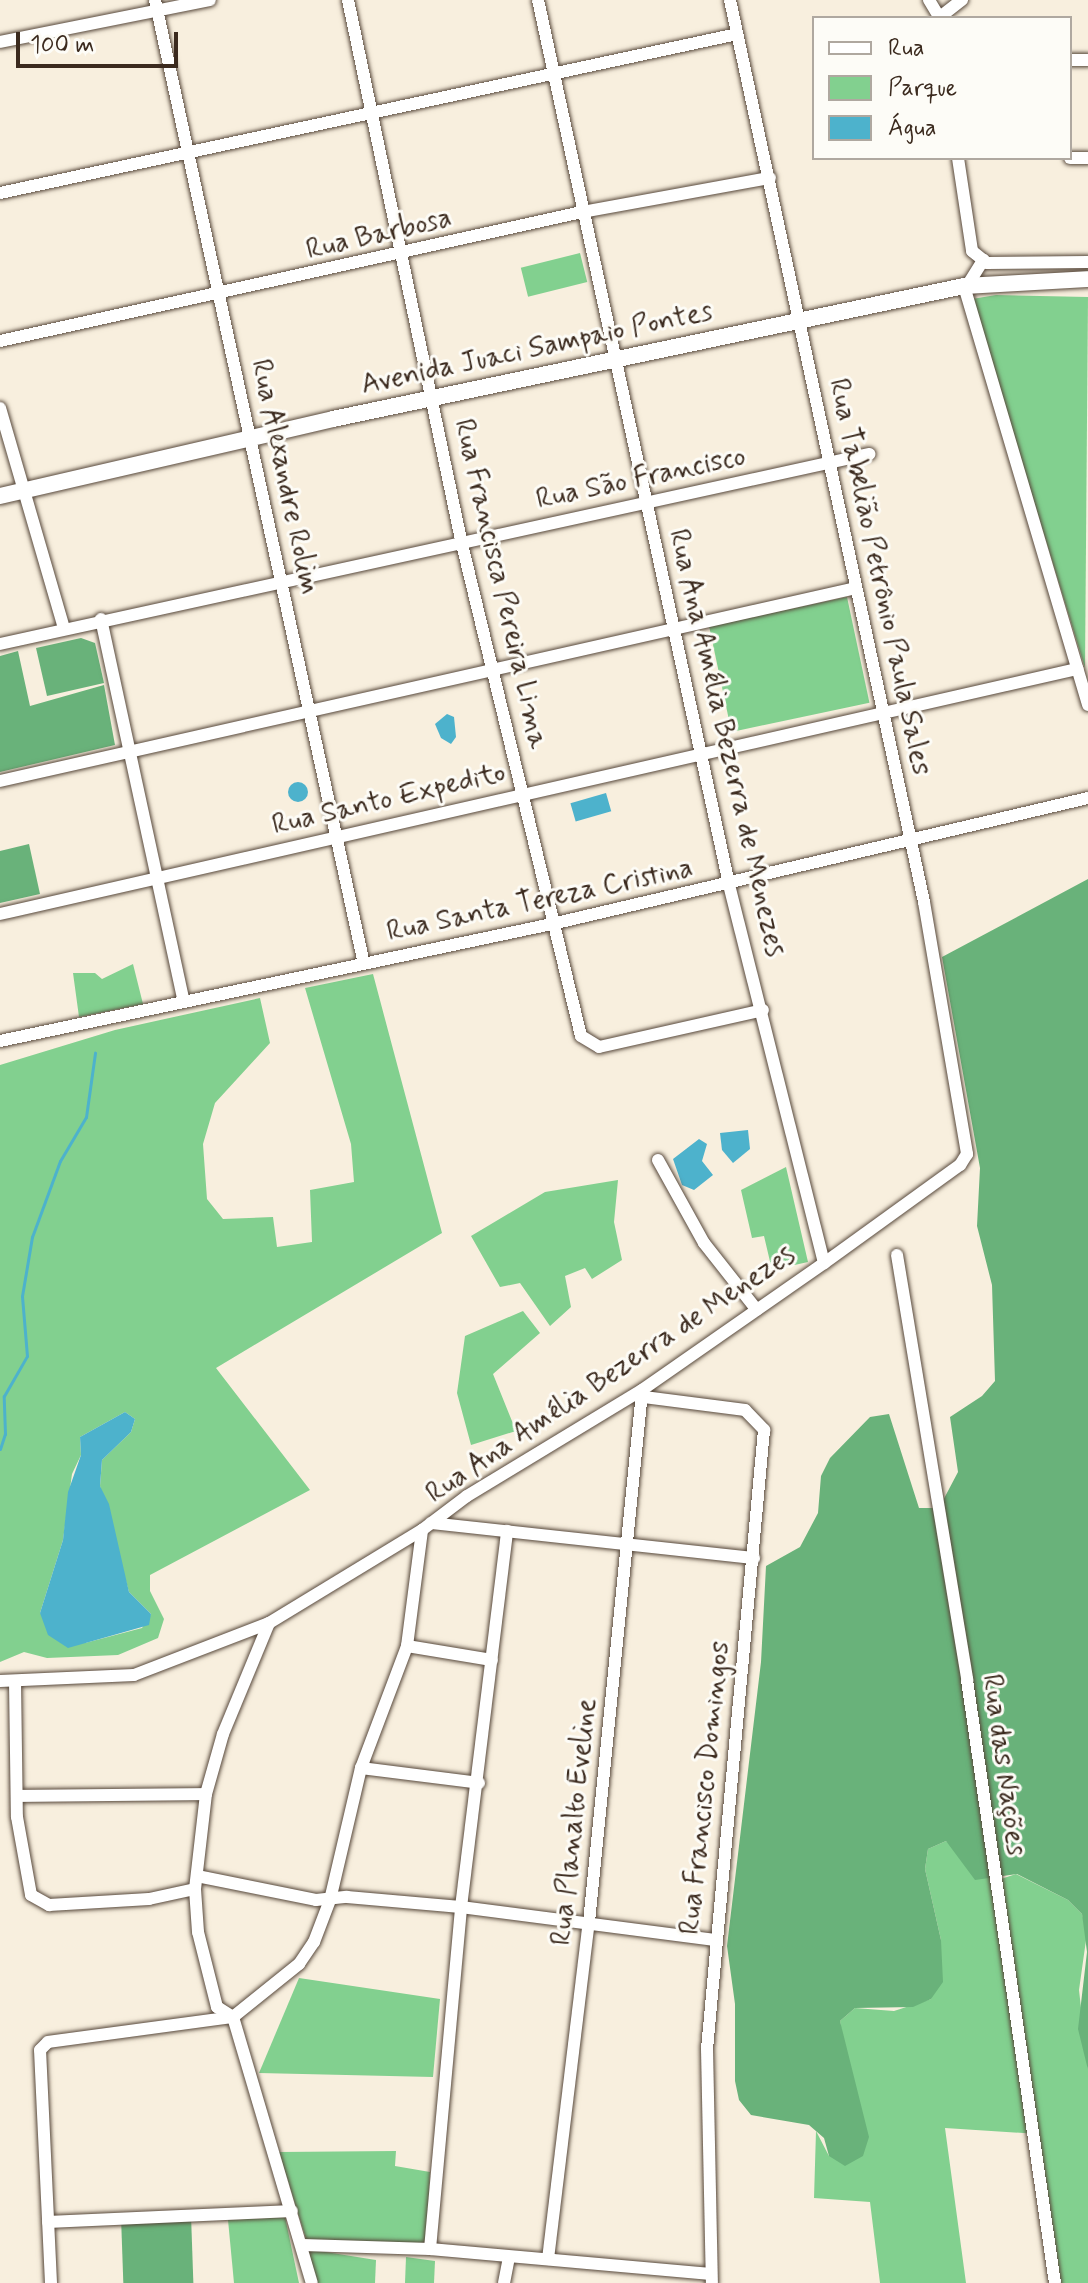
<!DOCTYPE html>
<html>
<head>
<meta charset="utf-8">
<style>
  body { margin:0 }
  #map { position:relative; width:1088px; height:2283px; overflow:hidden; background:#f8efde; font-family:Mynerve,sans-serif }
  div>[style] { position:absolute }
  .green>* { inset:0; background:#82d08f; transform-origin:0 0 }
  .forest>* { inset:0; background:#69b27a; transform-origin:0 0 }
  .water>* { inset:0; background:#4db2cc; transform-origin:0 0 }
  .round { border-radius:50% }
  .stream>* { height:3px; margin:-1.5px; padding:0 1.5px; transform-origin:1.5px; border-radius:1.5px; background:#4db2cc }
  .roads { filter:drop-shadow(0 0 2px #57483b) drop-shadow(0 0 2px #57483b) }
  .street>* { height:12px; margin:-6px; padding:0 6px; transform-origin:6px; border-radius:6px; background:#fff }
  .secondary>* { height:16px; margin:-8px; padding:0 8px; transform-origin:8px; border-radius:8px; background:#fff }
  span { translate:-50% -50%; white-space:nowrap; text-align:center; line-height:1.15; -webkit-text-stroke:6px #fdfcf7; paint-order:stroke }
  .street-label { font-size:28px; color:#3b2a1e }
  .legend { position:absolute; left:812px; top:16px; width:260px; height:144px; box-sizing:border-box; background:#fdfcf7; border:2px solid #afa8a0; margin:0; padding:10px 14px; list-style:none; font-size:24px; color:#3b2a1e }
  .legend li { display:flex; align-items:center; gap:16px; height:40px }
  .legend b { width:40px; border:2px solid #afa8a0 }
  .scale { position:absolute; left:16px; top:32px; width:162px; height:36px; box-sizing:border-box; border:4px solid #3b2a1e; border-top:0; padding-left:10px; font-size:24px; line-height:28px; white-space:nowrap; color:#3b2a1e; -webkit-text-stroke:6px #fdfcf7; paint-order:stroke }
</style>
</head>
<body>
<div id="map">
  <div class="green">
    <i style="left:580px;top:253px;width:30px;height:61px;rotate:76deg"></i>
    <i style="clip-path:polygon(996px 295px,1088px 297px,1085px 668px,972px 299px)"></i>
    <i style="left:847px;top:597px;width:108px;height:141px;rotate:78deg"></i>
    <i style="clip-path:polygon(133px 964px,143px 1004px,79px 1017px,73px 973px,95px 973px,102px 979px)"></i>
    <i style="clip-path:polygon(evenodd,373px 974px,442px 1233px,216px 1368px,310px 1490px,150px 1575px,150px 1591px,164px 1619px,158px 1638px,118px 1655px,47px 1658px,24px 1652px,0 1662px,0 1065px,115px 1030px,260px 998px,270px 1043px,215px 1103px,203px 1144px,207px 1199px,223px 1219px,273px 1217px,277px 1247px,312px 1242px,310px 1190px,354px 1182px,351px 1144px,305px 988px,373px 974px,125px 1412px,135px 1419px,131px 1432px,102px 1460px,100px 1486px,129px 1592px,151px 1614px,142px 1628px,85px 1643px,40px 1613px,63px 1540px,72px 1474px,81px 1455px,80px 1437px,125px 1412px)"></i>
    <i style="clip-path:polygon(786px 1167px,808px 1262px,772px 1270px,764px 1236px,752px 1238px,741px 1190px)"></i>
    <i style="clip-path:polygon(618px 1180px,614px 1222px,622px 1260px,592px 1279px,585px 1268px,565px 1276px,571px 1307px,550px 1326px,520px 1283px,500px 1287px,471px 1236px,545px 1192px)"></i>
    <i style="clip-path:polygon(523px 1311px,540px 1333px,493px 1374px,516px 1431px,471px 1445px,457px 1393px,465px 1336px)"></i>
    <i style="clip-path:polygon(946px 1841px,998px 1880px,1016px 1874px,1068px 1900px,1082px 1914px,1087px 1933px,1079px 1990px,1088px 2070px,1088px 2283px,1061px 2283px,1039px 2134px,945px 2128px,966px 2283px,880px 2283px,870px 2202px,814px 2198px,816px 2131px,829px 2156px,846px 2059px,840px 2021px,855px 2008px,894px 2011px,931px 1999px,941px 1940px,925px 1869px,928px 1849px)"></i>
    <i style="clip-path:polygon(299px 1978px,440px 1999px,433px 2077px,259px 2073px)"></i>
    <i style="clip-path:polygon(396px 2151px,395px 2166px,430px 2172px,427px 2246px,307px 2242px,279px 2152px)"></i>
    <i style="clip-path:polygon(285px 2217px,299px 2283px,234px 2283px,228px 2220px)"></i>
    <i style="clip-path:polygon(307px 2249px,376px 2260px,375px 2283px,316px 2283px)"></i>
    <i style="clip-path:polygon(406px 2257px,435px 2261px,434px 2283px,405px 2283px)"></i>
  </div>
  <div class="forest">
    <i style="clip-path:polygon(81px 638px,95px 643px,104px 683px,47px 696px,36px 648px)"></i>
    <i style="clip-path:polygon(18px 651px,30px 706px,104px 685px,115px 745px,0 772px,0 656px)"></i>
    <i style="clip-path:polygon(29px 844px,40px 894px,0 903px,0 851px)"></i>
    <i style="clip-path:polygon(1088px 879px,1088px 2070px,1078px 2029px,1087px 1952px,1082px 1914px,1068px 1900px,1017px 1874px,975px 1880px,946px 1841px,928px 1849px,925px 1869px,941px 1940px,943px 1982px,931px 1999px,913px 2007px,855px 2008px,840px 2021px,869px 2137px,863px 2156px,845px 2166px,829px 2156px,824px 2138px,809px 2125px,751px 2115px,739px 2100px,735px 2081px,735px 2004px,727px 1946px,761px 1662px,766px 1566px,800px 1547px,818px 1513px,821px 1476px,830px 1458px,870px 1417px,889px 1414px,919px 1508px,939px 1508px,958px 1472px,950px 1417px,982px 1396px,995px 1381px,992px 1285px,977px 1226px,980px 1168px,942px 957px)"></i>
    <i style="left:191px;top:2215px;width:68px;height:70px;rotate:88deg"></i>
  </div>
  <div class="water">
    <i style="clip-path:polygon(447px 714px,454px 717px,456px 737px,451px 744px,441px 738px,435px 724px)"></i>
    <i class="round" style="left:288px;top:782px;width:20px;height:20px"></i>
    <i style="left:606px;top:793px;width:19px;height:37px;rotate:74deg"></i>
    <i style="clip-path:polygon(748px 1130px,750px 1149px,733px 1163px,722px 1150px,720px 1133px)"></i>
    <i style="clip-path:polygon(699px 1139px,707px 1144px,702px 1161px,713px 1175px,694px 1190px,682px 1185px,673px 1159px)"></i>
    <i style="clip-path:polygon(125px 1412px,135px 1419px,131px 1432px,102px 1460px,100px 1486px,109px 1504px,129px 1592px,151px 1614px,149px 1625px,68px 1648px,48px 1635px,40px 1613px,63px 1540px,68px 1492px,81px 1455px,80px 1437px)"></i>
  </div>
  <div class="stream">
    <i style="left:0;top:1449px;width:16px;rotate:-72deg"></i>
    <i style="left:5px;top:1434px;width:38px;rotate:-92deg"></i>
    <i style="left:4px;top:1396px;width:46px;rotate:-60.1deg"></i>
    <i style="left:27px;top:1356px;width:60px;rotate:-94.8deg"></i>
    <i style="left:22px;top:1296px;width:60px;rotate:-80.4deg"></i>
    <i style="left:32px;top:1237px;width:81px;rotate:-69.8deg"></i>
    <i style="left:60px;top:1161px;width:51px;rotate:-59.4deg"></i>
    <i style="left:86px;top:1117px;width:65px;rotate:-82deg"></i>
  </div>
  <div class="roads">
    <div class="street">
      <i style="left:155px;top:0;width:986px;rotate:77.77deg"></i>
      <i style="left:348px;top:0;width:552px;rotate:78.18deg"></i>
      <i style="left:461px;top:540px;width:510px;rotate:76.4deg"></i>
      <i style="left:581px;top:1036px;width:21px;rotate:31deg"></i>
      <i style="left:599px;top:1047px;width:168px;rotate:-12.7deg"></i>
      <i style="left:730px;top:0;width:923px;rotate:77.86deg"></i>
      <i style="left:924px;top:902px;width:256px;rotate:80.3deg"></i>
      <i style="left:967px;top:1154px;width:13px;rotate:122deg"></i>
      <i style="left:960px;top:1165px;width:168px;rotate:144.2deg"></i>
      <i style="left:929px;top:0;width:21px;rotate:59deg"></i>
      <i style="left:940px;top:17px;width:28px;rotate:-38deg"></i>
      <i style="left:0;top:42px;width:214px;rotate:-11.3deg"></i>
      <i style="left:1070px;top:60px;width:18px"></i>
      <i style="left:958px;top:158px;width:94px;rotate:81.4deg"></i>
      <i style="left:972px;top:251px;width:19px;rotate:39deg"></i>
      <i style="left:987px;top:263px;width:101px;rotate:-0.6deg"></i>
      <i style="left:1070px;top:158px;width:18px"></i>
      <i style="left:0;top:193px;width:754px;rotate:-12.17deg"></i>
      <i style="left:964px;top:286px;width:437px;rotate:73.5deg"></i>
      <i style="left:967px;top:286px;width:31px;rotate:-58deg"></i>
      <i style="left:0;top:341px;width:596px;rotate:-12.5deg"></i>
      <i style="left:582px;top:212px;width:191px;rotate:-10.3deg"></i>
      <i style="left:0;top:408px;width:230px;rotate:73.8deg"></i>
      <i style="left:101px;top:619px;width:389px;rotate:77.8deg"></i>
      <i style="left:0;top:644px;width:890px;rotate:-12.33deg"></i>
      <i style="left:0;top:781px;width:877px;rotate:-12.71deg"></i>
      <i style="left:0;top:914px;width:1105px;rotate:-12.82deg"></i>
      <i style="left:0;top:1041px;width:564px;rotate:-11.97deg"></i>
      <i style="left:552px;top:924px;width:551px;rotate:-13.23deg"></i>
      <i style="left:658px;top:1160px;width:95px;rotate:61deg"></i>
      <i style="left:704px;top:1243px;width:85px;rotate:51.7deg"></i>
      <i style="left:897px;top:1255px;width:431px;rotate:80.6deg"></i>
      <i style="left:967px;top:1680px;width:609px;rotate:81.7deg"></i>
      <i style="left:644px;top:1397px;width:102px;rotate:7.3deg"></i>
      <i style="left:745px;top:1410px;width:28px;rotate:46deg"></i>
      <i style="left:764px;top:1430px;width:622px;rotate:95.26deg"></i>
      <i style="left:707px;top:2049px;width:234px;rotate:88.8deg"></i>
      <i style="left:431px;top:1523px;width:325px;rotate:6.2deg"></i>
      <i style="left:407px;top:1646px;width:86px;rotate:9.4deg"></i>
      <i style="left:0;top:1681px;width:134px;rotate:-2.6deg"></i>
      <i style="left:134px;top:1675px;width:145px;rotate:-21.1deg"></i>
      <i style="left:15px;top:1681px;width:136px;rotate:89.2deg"></i>
      <i style="left:17px;top:1817px;width:79px;rotate:79.8deg"></i>
      <i style="left:31px;top:1895px;width:21px;rotate:29deg"></i>
      <i style="left:49px;top:1905px;width:100px;rotate:-3.4deg"></i>
      <i style="left:149px;top:1899px;width:47px;rotate:-12.3deg"></i>
      <i style="left:361px;top:1768px;width:119px;rotate:7.2deg"></i>
      <i style="left:18px;top:1796px;width:188px;rotate:-0.6deg"></i>
      <i style="left:197px;top:1876px;width:121px;rotate:11.4deg"></i>
      <i style="left:316px;top:1900px;width:31px;rotate:-6deg"></i>
      <i style="left:347px;top:1897px;width:114px;rotate:5deg"></i>
      <i style="left:461px;top:1907px;width:256px;rotate:7.4deg"></i>
      <i style="left:233px;top:2017px;width:19px;rotate:-148deg"></i>
      <i style="left:217px;top:2007px;width:77px;rotate:-104.2deg"></i>
      <i style="left:198px;top:1932px;width:43px;rotate:-94deg"></i>
      <i style="left:195px;top:1889px;width:96px;rotate:-83.4deg"></i>
      <i style="left:206px;top:1794px;width:62px;rotate:-74.2deg"></i>
      <i style="left:223px;top:1734px;width:120px;rotate:-67.5deg"></i>
      <i style="left:269px;top:1623px;width:179px;rotate:-31.3deg"></i>
      <i style="left:233px;top:2017px;width:277px;rotate:73.5deg"></i>
      <i style="left:48px;top:2222px;width:244px;rotate:-2.6deg"></i>
      <i style="left:303px;top:2245px;width:127px;rotate:1.8deg"></i>
      <i style="left:430px;top:2249px;width:282px;rotate:5.1deg"></i>
      <i style="left:430px;top:2249px;width:343px;rotate:-84.8deg"></i>
      <i style="left:461px;top:1907px;width:379px;rotate:-83deg"></i>
      <i style="left:548px;top:2259px;width:339px;rotate:-83.1deg"></i>
      <i style="left:589px;top:1922px;width:533px;rotate:-84.29deg"></i>
      <i style="left:51px;top:2283px;width:233px;rotate:-92.7deg"></i>
      <i style="left:40px;top:2050px;width:11px;rotate:-45deg"></i>
      <i style="left:48px;top:2042px;width:187px;rotate:-7.7deg"></i>
      <i style="left:233px;top:2017px;width:85px;rotate:-38.8deg"></i>
      <i style="left:299px;top:1964px;width:27px;rotate:-56deg"></i>
      <i style="left:314px;top:1942px;width:45px;rotate:-69.1deg"></i>
      <i style="left:330px;top:1900px;width:136px;rotate:-76.8deg"></i>
      <i style="left:361px;top:1768px;width:130px;rotate:-69.3deg"></i>
      <i style="left:407px;top:1646px;width:117px;rotate:-82.6deg"></i>
      <i style="left:422px;top:1530px;width:56px;rotate:-37.1deg"></i>
      <i style="left:467px;top:1496px;width:205px;rotate:-31.2deg"></i>
      <i style="left:642px;top:1390px;width:222px;rotate:-34.9deg"></i>
      <i style="left:824px;top:1263px;width:391px;rotate:-104.1deg"></i>
      <i style="left:729px;top:884px;width:904px;rotate:-102.19deg"></i>
      <i style="left:504px;top:2283px;width:26px;rotate:-79deg"></i>
    </div>
    <div class="secondary">
      <i style="left:0;top:496px;width:342px;rotate:-13deg"></i>
      <i style="left:333px;top:419px;width:645px;rotate:-11.9deg"></i>
      <i style="left:964px;top:286px;width:124px;rotate:-3.2deg"></i>
    </div>
  </div>
  <div class="street-label">
    <span style="left:379px;top:235px;rotate:-13deg">Rua Barbosa</span>
    <span style="left:537px;top:349px;rotate:-12deg">Avenida Juaci Sampaio Pontes</span>
    <span style="left:284px;top:477px;rotate:78deg">Rua Alexandre Rolim</span>
    <span style="left:641px;top:479px;rotate:-12deg">Rua São Francisco</span>
    <span style="left:879px;top:577px;rotate:78deg">Rua Tabelião Petrônio Paula Sales</span>
    <span style="left:500px;top:584px;rotate:77deg">Rua Francisca Pereira Lima</span>
    <span style="left:726px;top:743px;rotate:77deg">Rua Ana Amélia Bezerra de Menezes</span>
    <span style="left:389px;top:800px;rotate:-13deg">Rua Santo Expedito</span>
    <span style="left:540px;top:901px;rotate:-12deg">Rua Santa Tereza Cristina</span>
    <span style="left:611px;top:1375px;rotate:-34deg">Rua Ana Amélia Bezerra de Menezes</span>
    <span style="left:1003px;top:1765px;rotate:82deg">Rua das Nações</span>
    <span style="left:706px;top:1788px;rotate:-84deg">Rua Francisco Domingos</span>
    <span style="left:575px;top:1822px;rotate:-84deg">Rua Planalto Eveline</span>
  </div>
  <ul class="legend">
  <li><b style="height:10px;background:#fff"></b>Rua</li>
  <li><b style="height:22px;background:#82d08f"></b>Parque</li>
  <li><b style="height:22px;background:#4db2cc"></b>Água</li>
  </ul>
  <div class="scale">100 m</div>
</div>
</body>
</html>
